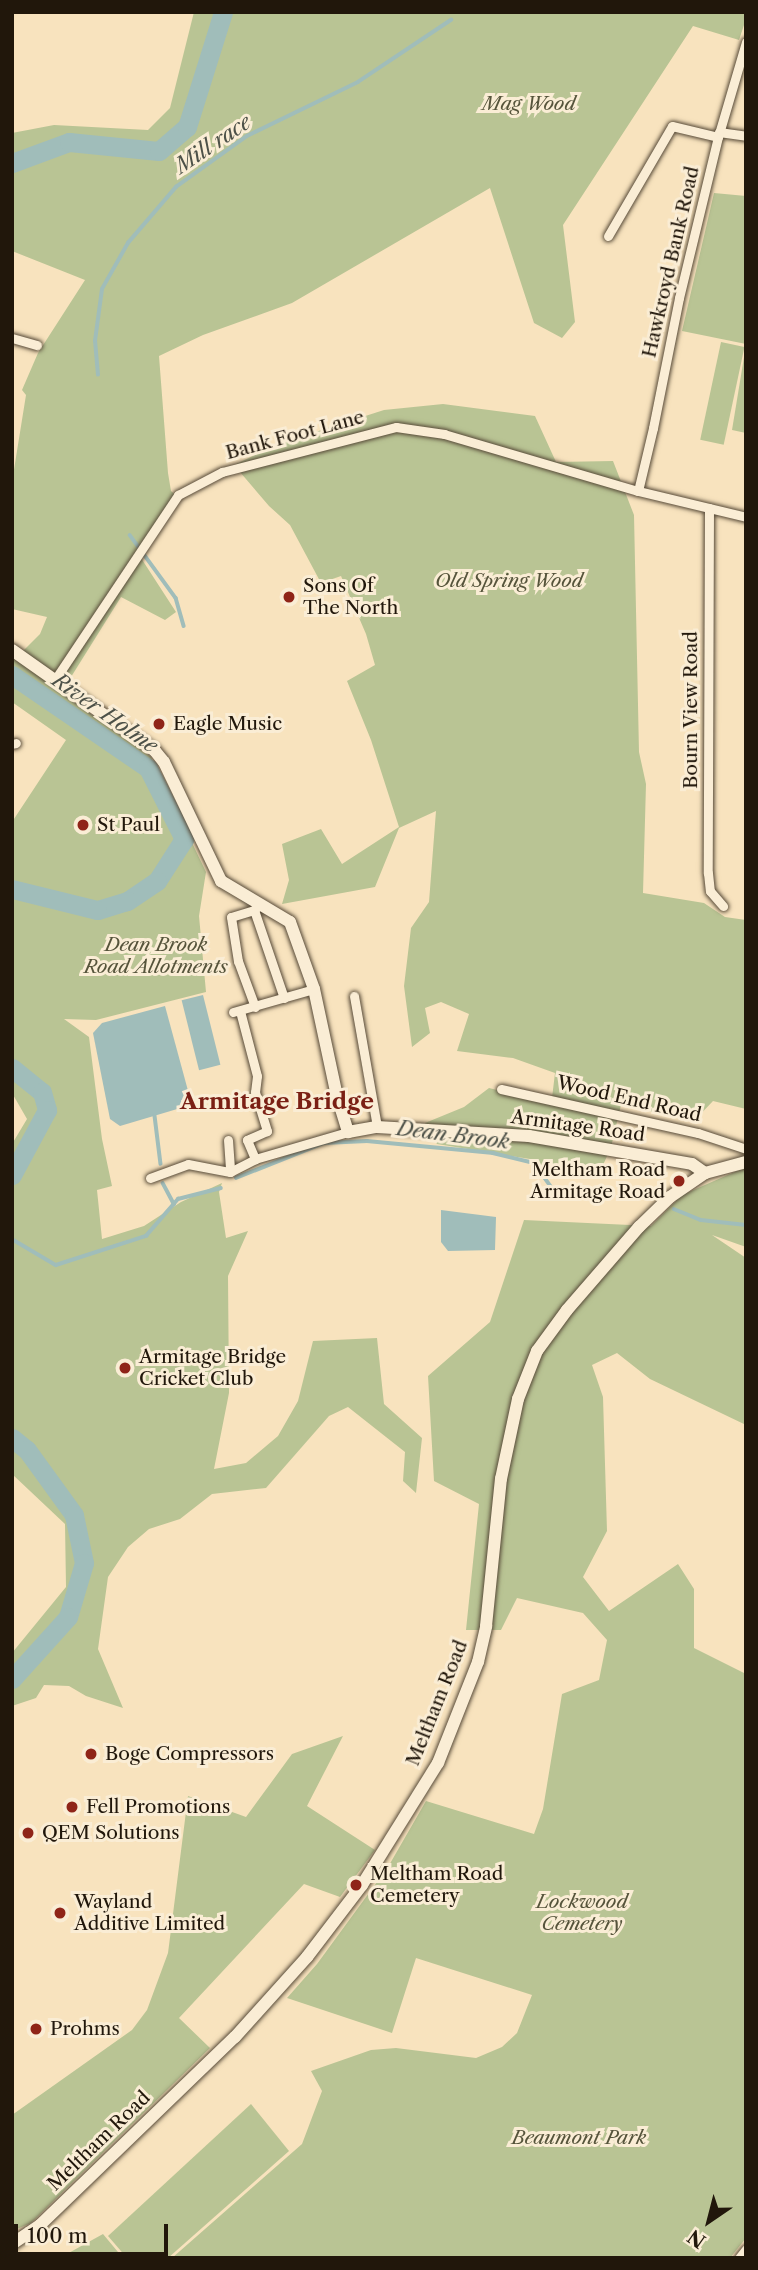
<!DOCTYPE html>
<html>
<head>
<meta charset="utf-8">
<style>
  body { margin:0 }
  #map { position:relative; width:758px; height:2270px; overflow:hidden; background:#f8e3be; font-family:"Libre Caslon Text",serif }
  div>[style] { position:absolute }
  .green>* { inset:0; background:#b9c494; transform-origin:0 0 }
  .water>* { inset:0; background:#a0bdba; transform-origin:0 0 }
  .stream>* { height:3.5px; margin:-1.75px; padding:0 1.75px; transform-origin:1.75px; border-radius:1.75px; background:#a0bdba }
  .river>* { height:19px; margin:-9.5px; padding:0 9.5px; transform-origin:9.5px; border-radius:9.5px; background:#a0bdba }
  .roads { filter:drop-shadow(0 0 2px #574a38) drop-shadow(0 0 2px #574a38) }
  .street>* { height:9px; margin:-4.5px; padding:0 4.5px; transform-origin:4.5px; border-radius:4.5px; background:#faedd5 }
  .secondary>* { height:12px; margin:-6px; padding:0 6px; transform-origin:6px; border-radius:6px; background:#faedd5 }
  .dots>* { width:19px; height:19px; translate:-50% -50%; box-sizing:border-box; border:4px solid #faedd5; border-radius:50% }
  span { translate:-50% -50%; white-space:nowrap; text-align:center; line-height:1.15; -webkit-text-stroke:6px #faedd5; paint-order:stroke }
  .park-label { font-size:19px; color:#56543b; font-style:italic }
  .street-label { font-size:19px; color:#21170b }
  .poi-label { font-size:19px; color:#21170b }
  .left { translate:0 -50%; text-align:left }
  .right { translate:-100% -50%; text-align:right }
  .water-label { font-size:21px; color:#4d5148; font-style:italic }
  .quarter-label { font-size:23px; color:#7a1f14; font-weight:700 }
  .frame { position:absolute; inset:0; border:14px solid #21170b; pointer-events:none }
  .north { position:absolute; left:674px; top:2186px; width:70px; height:70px; -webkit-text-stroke:5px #faedd5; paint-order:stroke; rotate:215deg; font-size:19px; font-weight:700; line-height:28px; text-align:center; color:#21170b }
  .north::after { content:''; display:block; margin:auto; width:24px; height:32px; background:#21170b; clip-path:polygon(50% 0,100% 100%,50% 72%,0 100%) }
  .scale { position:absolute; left:14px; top:2224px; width:154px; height:32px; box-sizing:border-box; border:4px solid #21170b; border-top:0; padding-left:9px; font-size:21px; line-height:24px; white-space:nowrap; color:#21170b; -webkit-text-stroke:5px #faedd5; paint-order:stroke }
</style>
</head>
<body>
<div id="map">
  <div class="green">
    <i style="clip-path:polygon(194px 12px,746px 12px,746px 19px,739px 40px,693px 26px,563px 225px,575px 322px,562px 338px,534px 323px,490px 188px,292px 303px,203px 335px,159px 356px,168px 473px,171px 491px,179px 498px,141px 558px,176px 612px,165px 620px,121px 597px,71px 677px,67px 697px,151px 757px,206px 872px,199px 916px,206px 992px,96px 1020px,64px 1019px,89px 1037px,102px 1139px,112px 1186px,97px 1190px,102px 1239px,144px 1226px,181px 1202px,222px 1183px,219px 1192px,226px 1238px,248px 1231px,228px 1276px,229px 1393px,214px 1469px,246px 1463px,278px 1436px,298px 1401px,313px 1341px,377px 1338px,384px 1404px,422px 1438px,416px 1493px,403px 1481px,405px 1452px,348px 1407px,329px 1416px,266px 1488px,212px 1494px,180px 1519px,149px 1529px,128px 1547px,108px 1577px,98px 1649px,123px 1708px,86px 1696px,69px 1686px,44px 1685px,36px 1698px,12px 1706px,12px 1653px,66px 1587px,65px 1524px,12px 1474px,12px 1144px,27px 1119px,12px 1093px,12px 822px,66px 740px,12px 702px,12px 657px,15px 659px,40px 634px,47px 617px,12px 609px,12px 482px,26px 395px,22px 390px,38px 353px,85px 280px,12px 251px,12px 133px,54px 125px,148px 130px,170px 108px)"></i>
    <i style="clip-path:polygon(714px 193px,746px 196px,746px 344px,682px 331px)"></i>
    <i style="left:721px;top:342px;width:24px;height:100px;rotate:12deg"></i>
    <i style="clip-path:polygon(746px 345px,746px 433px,732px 430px)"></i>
    <i style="clip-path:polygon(443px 404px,535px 416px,556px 462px,613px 461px,634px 515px,639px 752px,646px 784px,643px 893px,704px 903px,725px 917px,746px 920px,746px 1109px,713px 1101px,694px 1121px,621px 1105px,611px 1147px,600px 1172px,552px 1175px,530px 1159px,437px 1144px,425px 1123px,464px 1107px,489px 1088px,540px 1101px,552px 1098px,555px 1073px,513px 1058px,457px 1051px,469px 1014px,441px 1002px,425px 1008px,430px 1033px,412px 1047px,404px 986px,411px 928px,429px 902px,436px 811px,399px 828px,375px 887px,282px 904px,289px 880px,282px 844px,321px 829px,342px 864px,399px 827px,371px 740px,347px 681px,375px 665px,366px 634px,341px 576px,321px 583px,290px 525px,269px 506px,234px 465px,278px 444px,384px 410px)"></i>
    <i style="clip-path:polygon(746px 1167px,746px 1247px,712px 1235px,746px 1258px,746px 1425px,650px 1379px,617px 1353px,592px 1365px,603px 1397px,607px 1531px,583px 1577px,609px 1611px,678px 1564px,694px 1589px,694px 1648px,746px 1674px,746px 2238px,730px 2258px,172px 2258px,302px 2144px,322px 2091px,311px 2071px,371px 2050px,396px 2048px,476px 2058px,502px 2047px,517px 2033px,532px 1995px,416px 1958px,392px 2033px,287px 1998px,317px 1964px,388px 1867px,426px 1801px,534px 1834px,543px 1809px,562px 1694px,599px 1680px,607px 1640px,583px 1613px,517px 1598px,501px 1630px,466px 1630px,479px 1504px,434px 1481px,428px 1376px,490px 1322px,524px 1220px,651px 1226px,682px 1195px)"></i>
    <i style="clip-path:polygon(343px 1736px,307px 1806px,375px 1850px,340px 1897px,304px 1884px,179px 2018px,210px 2048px,31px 2223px,12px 2231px,12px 2115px,132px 2030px,147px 2010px,168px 1953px,188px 1796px,246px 1817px,292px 1754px)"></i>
    <i style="clip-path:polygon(251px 2104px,289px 2151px,168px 2258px,127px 2258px,108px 2236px)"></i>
    <i style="clip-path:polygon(103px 2234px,123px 2258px,58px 2258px,65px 2255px)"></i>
  </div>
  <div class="water">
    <i style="left:203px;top:995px;width:72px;height:22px;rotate:76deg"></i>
    <i style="clip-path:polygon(165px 1006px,190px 1098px,184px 1107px,120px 1126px,110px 1119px,93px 1033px,102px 1023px)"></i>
    <i style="clip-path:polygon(441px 1210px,496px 1217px,495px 1250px,448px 1251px,441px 1242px)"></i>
  </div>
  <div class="stream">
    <i style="left:98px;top:375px;width:34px;rotate:-95deg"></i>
    <i style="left:95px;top:341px;width:52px;rotate:-82.3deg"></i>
    <i style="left:102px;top:289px;width:53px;rotate:-60.5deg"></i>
    <i style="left:128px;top:243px;width:74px;rotate:-49.4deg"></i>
    <i style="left:176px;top:187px;width:87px;rotate:-35.7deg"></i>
    <i style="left:247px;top:136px;width:123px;rotate:-25.9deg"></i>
    <i style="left:358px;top:82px;width:112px;rotate:-33.7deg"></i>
    <i style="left:130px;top:535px;width:78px;rotate:53.9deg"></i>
    <i style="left:176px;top:598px;width:29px;rotate:74deg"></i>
    <i style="left:155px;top:1116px;width:48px;rotate:82.9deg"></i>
    <i style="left:236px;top:1178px;width:95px;rotate:-21.7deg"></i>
    <i style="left:324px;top:1143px;width:43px;rotate:-2.7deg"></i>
    <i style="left:367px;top:1141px;width:127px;rotate:5.4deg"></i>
    <i style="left:493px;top:1153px;width:42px;rotate:13.7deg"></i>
    <i style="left:534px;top:1163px;width:32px;rotate:54deg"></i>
    <i style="left:553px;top:1189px;width:23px;rotate:2deg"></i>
    <i style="left:163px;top:1183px;width:24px;rotate:62deg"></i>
    <i style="left:674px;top:1209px;width:29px;rotate:22deg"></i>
    <i style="left:701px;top:1220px;width:45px;rotate:6.3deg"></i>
    <i style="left:12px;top:1239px;width:51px;rotate:30.6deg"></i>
    <i style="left:56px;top:1265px;width:95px;rotate:-17.9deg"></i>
    <i style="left:146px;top:1236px;width:49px;rotate:-49.1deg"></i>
    <i style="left:178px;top:1199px;width:44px;rotate:-14.3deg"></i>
  </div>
  <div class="river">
    <i style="left:12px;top:163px;width:61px;rotate:-20.2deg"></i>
    <i style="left:69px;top:142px;width:90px;rotate:5.7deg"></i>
    <i style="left:159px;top:151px;width:37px;rotate:-41deg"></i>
    <i style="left:187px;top:127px;width:121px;rotate:-72.6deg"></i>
    <i style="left:12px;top:675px;width:165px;rotate:34.4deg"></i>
    <i style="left:148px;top:768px;width:80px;rotate:63.1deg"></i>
    <i style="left:184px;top:839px;width:50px;rotate:122.7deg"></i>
    <i style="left:157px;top:881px;width:36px;rotate:146deg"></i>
    <i style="left:127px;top:901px;width:31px;rotate:163deg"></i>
    <i style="left:97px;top:910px;width:88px;rotate:-166.1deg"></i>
    <i style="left:12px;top:1068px;width:38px;rotate:39deg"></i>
    <i style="left:42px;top:1092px;width:19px;rotate:74deg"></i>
    <i style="left:47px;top:1110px;width:74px;rotate:118.3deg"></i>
    <i style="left:12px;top:1438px;width:19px;rotate:39deg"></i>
    <i style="left:27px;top:1450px;width:80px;rotate:54.1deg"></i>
    <i style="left:74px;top:1515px;width:49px;rotate:78.2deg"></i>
    <i style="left:84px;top:1563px;width:56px;rotate:106.5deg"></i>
    <i style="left:68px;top:1617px;width:84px;rotate:132.1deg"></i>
  </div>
  <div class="roads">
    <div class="street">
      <i style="left:719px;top:132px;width:27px;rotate:8deg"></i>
      <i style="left:608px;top:236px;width:127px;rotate:-59.8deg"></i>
      <i style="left:672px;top:126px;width:47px;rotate:13.4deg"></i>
      <i style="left:12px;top:338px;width:26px;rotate:16deg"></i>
      <i style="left:638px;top:491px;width:65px;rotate:-76.6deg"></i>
      <i style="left:653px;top:428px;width:133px;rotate:-78.7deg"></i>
      <i style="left:679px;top:298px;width:166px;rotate:-76.4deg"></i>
      <i style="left:718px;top:137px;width:99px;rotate:-73.6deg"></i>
      <i style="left:709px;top:508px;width:365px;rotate:90.2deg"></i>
      <i style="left:708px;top:873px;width:18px;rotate:84deg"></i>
      <i style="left:710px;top:891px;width:20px;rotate:49deg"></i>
      <i style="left:56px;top:678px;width:220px;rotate:-56.3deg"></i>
      <i style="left:178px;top:495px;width:50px;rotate:-27.6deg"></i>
      <i style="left:222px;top:472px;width:180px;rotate:-14.5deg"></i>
      <i style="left:396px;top:427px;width:49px;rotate:8.3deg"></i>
      <i style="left:444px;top:434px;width:202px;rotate:16.4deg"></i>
      <i style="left:638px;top:491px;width:111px;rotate:13.5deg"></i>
      <i style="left:12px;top:744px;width:4px;rotate:-14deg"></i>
      <i style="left:256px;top:908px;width:3px;rotate:135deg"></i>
      <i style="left:254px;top:910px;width:93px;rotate:71.2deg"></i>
      <i style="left:254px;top:910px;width:24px;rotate:163deg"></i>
      <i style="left:231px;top:917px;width:45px;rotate:81deg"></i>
      <i style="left:238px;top:961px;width:49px;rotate:69.7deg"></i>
      <i style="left:354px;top:996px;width:133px;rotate:80deg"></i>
      <i style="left:240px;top:1011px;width:67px;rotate:75.3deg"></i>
      <i style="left:257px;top:1076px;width:16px;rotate:97deg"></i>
      <i style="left:255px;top:1092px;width:41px;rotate:72.9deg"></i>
      <i style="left:267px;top:1131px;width:22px;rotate:156deg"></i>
      <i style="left:247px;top:1140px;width:21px;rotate:67deg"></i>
      <i style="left:233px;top:1012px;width:84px;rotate:-15.9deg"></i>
      <i style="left:501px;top:1089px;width:202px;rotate:12.6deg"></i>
      <i style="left:698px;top:1133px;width:51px;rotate:18.4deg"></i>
      <i style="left:228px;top:1140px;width:32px;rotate:86deg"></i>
      <i style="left:150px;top:1178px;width:40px;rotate:-20.2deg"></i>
      <i style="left:188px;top:1164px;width:43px;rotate:10.8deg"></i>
      <i style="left:230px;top:1172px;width:28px;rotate:-27deg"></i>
      <i style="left:255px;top:1159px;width:97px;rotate:-16.2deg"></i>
      <i style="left:739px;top:2258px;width:11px;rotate:-52deg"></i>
    </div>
    <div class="secondary">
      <i style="left:12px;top:650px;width:175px;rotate:35.2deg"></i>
      <i style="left:155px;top:751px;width:14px;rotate:51deg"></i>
      <i style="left:164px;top:762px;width:132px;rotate:64.4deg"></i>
      <i style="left:221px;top:881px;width:80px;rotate:30.7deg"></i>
      <i style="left:290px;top:922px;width:71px;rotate:70.3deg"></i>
      <i style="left:314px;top:989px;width:109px;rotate:77.9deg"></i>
      <i style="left:337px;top:1096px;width:38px;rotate:73deg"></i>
      <i style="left:348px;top:1132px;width:29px;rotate:-10deg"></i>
      <i style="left:377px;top:1127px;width:152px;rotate:3.4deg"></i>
      <i style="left:529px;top:1136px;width:165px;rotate:9.7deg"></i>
      <i style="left:692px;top:1164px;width:16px;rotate:35deg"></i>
      <i style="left:12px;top:2244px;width:34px;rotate:-34deg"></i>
      <i style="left:40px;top:2225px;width:271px;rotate:-44deg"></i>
      <i style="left:235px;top:2037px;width:108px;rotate:-48deg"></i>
      <i style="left:307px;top:1957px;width:91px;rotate:-52.6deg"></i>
      <i style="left:362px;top:1885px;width:144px;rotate:-58.1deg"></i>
      <i style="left:438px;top:1763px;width:109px;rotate:-68.4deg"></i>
      <i style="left:478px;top:1662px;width:37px;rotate:-77deg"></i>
      <i style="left:486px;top:1626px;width:148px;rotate:-84.2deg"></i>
      <i style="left:501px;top:1479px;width:82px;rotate:-78deg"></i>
      <i style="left:518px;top:1399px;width:52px;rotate:-68.4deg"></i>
      <i style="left:537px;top:1351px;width:51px;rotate:-53.8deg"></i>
      <i style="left:567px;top:1310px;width:110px;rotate:-49.1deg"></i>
      <i style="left:639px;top:1227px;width:43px;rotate:-44.1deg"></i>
      <i style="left:670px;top:1197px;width:42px;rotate:-34.4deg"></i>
      <i style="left:705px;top:1173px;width:42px;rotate:-15deg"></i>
    </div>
  </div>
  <div class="dots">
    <i style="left:289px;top:597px;background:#8f2418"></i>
    <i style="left:159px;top:724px;background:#8f2418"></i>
    <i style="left:83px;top:825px;background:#8f2418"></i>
    <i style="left:679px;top:1181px;background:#8f2418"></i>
    <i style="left:125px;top:1368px;background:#8f2418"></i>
    <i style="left:91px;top:1754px;background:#8f2418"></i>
    <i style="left:72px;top:1807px;background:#8f2418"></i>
    <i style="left:28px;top:1833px;background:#8f2418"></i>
    <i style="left:356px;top:1885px;background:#8f2418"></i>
    <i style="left:60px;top:1913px;background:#8f2418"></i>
    <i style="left:36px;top:2029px;background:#8f2418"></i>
  </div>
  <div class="park-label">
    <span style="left:529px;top:104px">Mag Wood</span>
    <span style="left:509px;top:581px">Old Spring Wood</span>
    <span style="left:156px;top:956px">Dean Brook<br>Road Allotments</span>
    <span style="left:582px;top:1913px">Lockwood<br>Cemetery</span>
    <span style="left:579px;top:2138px">Beaumont Park</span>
  </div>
  <div class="street-label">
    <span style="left:671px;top:262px;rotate:-77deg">Hawkroyd Bank Road</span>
    <span style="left:295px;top:435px;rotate:-15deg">Bank Foot Lane</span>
    <span style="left:691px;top:710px;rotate:-90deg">Bourn View Road</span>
    <span style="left:629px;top:1099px;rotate:13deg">Wood End Road</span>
    <span style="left:578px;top:1126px;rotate:8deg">Armitage Road</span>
    <span style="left:437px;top:1703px;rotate:-68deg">Meltham Road</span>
    <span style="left:99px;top:2141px;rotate:-44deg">Meltham Road</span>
  </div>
  <div class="poi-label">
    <span class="left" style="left:303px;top:597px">Sons Of<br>The North</span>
    <span class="left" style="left:173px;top:724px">Eagle Music</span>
    <span class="left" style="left:97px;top:825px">St Paul</span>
    <span class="right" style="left:665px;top:1181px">Meltham Road<br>Armitage Road</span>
    <span class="left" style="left:139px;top:1368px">Armitage Bridge<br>Cricket Club</span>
    <span class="left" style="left:105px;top:1754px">Boge Compressors</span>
    <span class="left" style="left:86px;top:1807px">Fell Promotions</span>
    <span class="left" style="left:42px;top:1833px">QEM Solutions</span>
    <span class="left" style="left:370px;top:1885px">Meltham Road<br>Cemetery</span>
    <span class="left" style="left:74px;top:1913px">Wayland<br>Additive Limited</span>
    <span class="left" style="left:50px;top:2029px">Prohms</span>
  </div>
  <div class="water-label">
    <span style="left:213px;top:144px;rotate:-34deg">Mill race</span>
    <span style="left:105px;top:713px;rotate:35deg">River Holme</span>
    <span style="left:453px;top:1135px;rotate:7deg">Dean Brook</span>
  </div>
  <div class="quarter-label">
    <span style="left:277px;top:1101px">Armitage Bridge</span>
  </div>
  <div class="frame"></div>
  <div class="north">N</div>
  <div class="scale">100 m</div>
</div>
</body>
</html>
